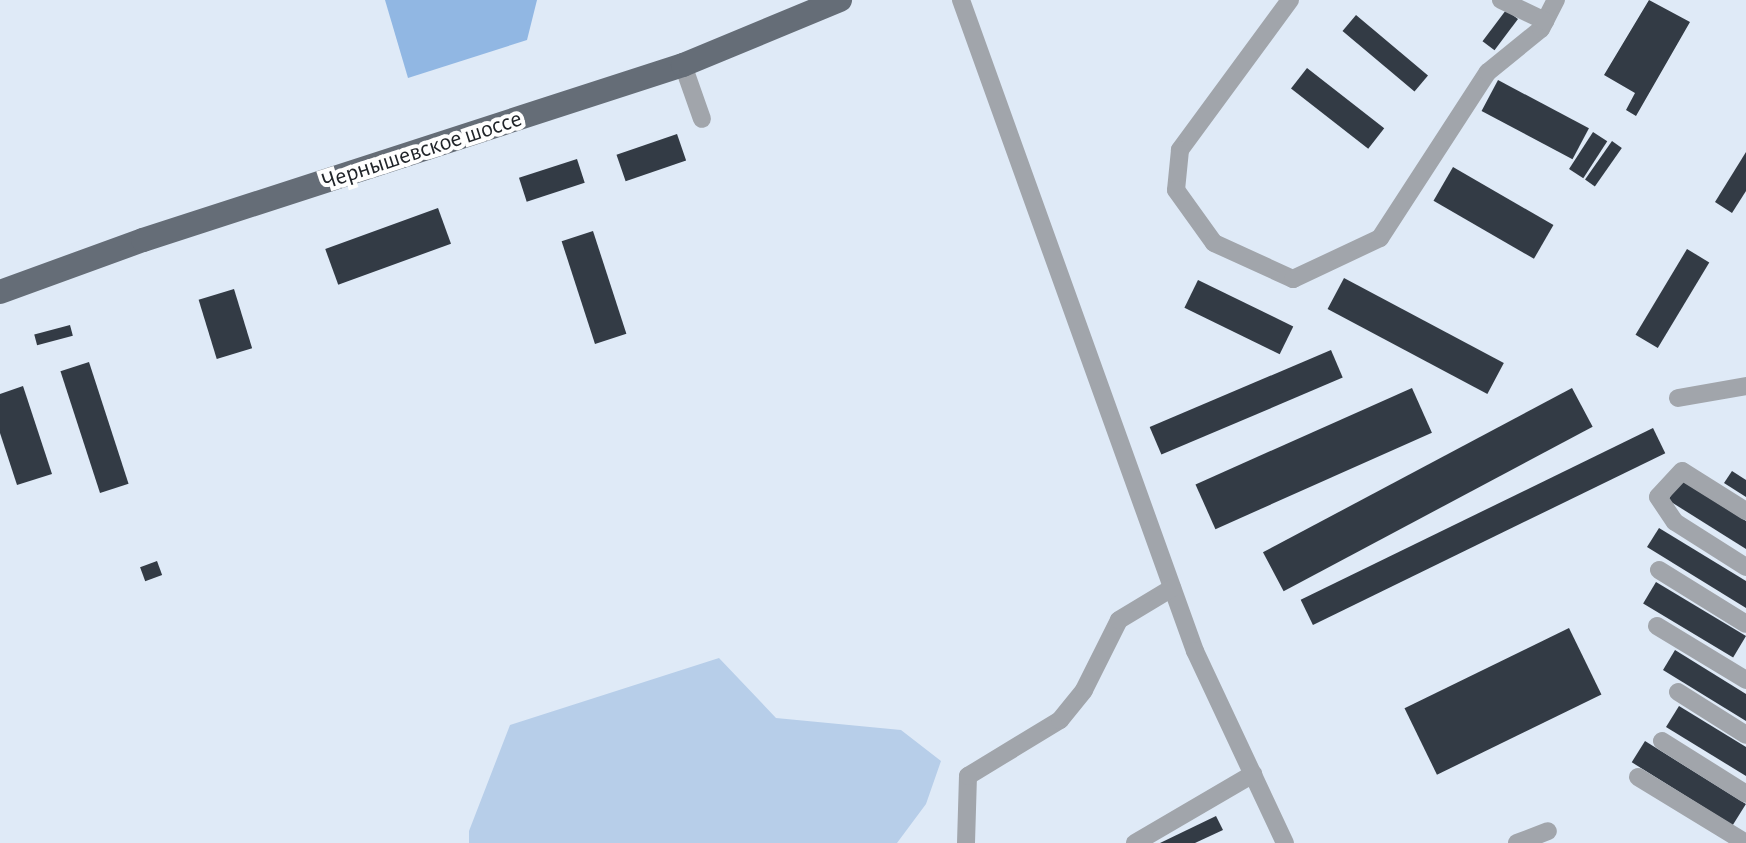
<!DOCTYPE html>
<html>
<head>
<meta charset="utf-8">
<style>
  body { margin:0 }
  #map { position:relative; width:1746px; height:843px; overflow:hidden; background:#dfeaf7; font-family:"Alegreya Sans",sans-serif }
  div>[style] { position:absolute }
  .green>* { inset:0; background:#b7cee9 }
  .forest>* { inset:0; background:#91b7e3 }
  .building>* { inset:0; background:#333b45; transform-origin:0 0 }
  .minor>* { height:18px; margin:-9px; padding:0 9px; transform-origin:9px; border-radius:9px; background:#a1a5ab }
  .major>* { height:24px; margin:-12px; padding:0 12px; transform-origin:12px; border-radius:12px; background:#656d77 }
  span { translate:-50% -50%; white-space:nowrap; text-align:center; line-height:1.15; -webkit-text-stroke:8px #fff; paint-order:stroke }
  .street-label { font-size:24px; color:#21252a }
</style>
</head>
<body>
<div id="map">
  <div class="green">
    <i style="clip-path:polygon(719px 658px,776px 718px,901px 730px,941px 761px,926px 804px,897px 843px,469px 843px,469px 831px,510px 725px)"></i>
  </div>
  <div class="forest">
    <i style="clip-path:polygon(385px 0,537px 0,527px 40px,408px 78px)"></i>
  </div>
  <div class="building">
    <i style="clip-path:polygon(1649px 0,1690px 22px,1636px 116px,1626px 110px,1635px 93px,1604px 75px)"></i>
    <i style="left:1506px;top:10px;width:15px;height:39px;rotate:37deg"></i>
    <i style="left:1356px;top:15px;width:94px;height:21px;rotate:40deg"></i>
    <i style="left:1307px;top:68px;width:98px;height:26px;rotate:38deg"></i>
    <i style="left:1498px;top:80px;width:103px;height:35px;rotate:28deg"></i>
    <i style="left:1593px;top:132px;width:17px;height:44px;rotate:33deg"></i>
    <i style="left:677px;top:134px;width:28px;height:64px;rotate:71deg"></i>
    <i style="left:1612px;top:141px;width:12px;height:47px;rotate:35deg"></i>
    <i style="clip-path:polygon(1746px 152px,1746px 191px,1732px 213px,1715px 202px)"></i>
    <i style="left:577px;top:159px;width:25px;height:61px;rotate:72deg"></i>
    <i style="left:1453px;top:167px;width:116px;height:39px;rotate:30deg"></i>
    <i style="left:438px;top:208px;width:38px;height:120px;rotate:70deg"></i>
    <i style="left:593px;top:231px;width:108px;height:33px;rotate:72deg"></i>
    <i style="left:1687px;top:249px;width:26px;height:100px;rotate:31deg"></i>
    <i style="left:1344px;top:278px;width:181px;height:35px;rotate:28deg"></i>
    <i style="left:1198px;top:280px;width:106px;height:31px;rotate:26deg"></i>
    <i style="left:234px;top:289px;width:62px;height:37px;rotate:73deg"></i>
    <i style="left:70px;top:325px;width:11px;height:37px;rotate:75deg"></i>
    <i style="left:1331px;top:350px;width:30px;height:197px;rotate:67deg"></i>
    <i style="left:89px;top:362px;width:128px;height:30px;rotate:72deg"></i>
    <i style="clip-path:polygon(23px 386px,52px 474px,17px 485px,0 433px,0 394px)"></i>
    <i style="left:1412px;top:388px;width:49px;height:237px;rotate:66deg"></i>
    <i style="left:1572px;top:388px;width:44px;height:350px;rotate:62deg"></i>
    <i style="left:1653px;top:428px;width:28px;height:392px;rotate:64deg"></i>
    <i style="clip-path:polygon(1732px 471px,1746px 480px,1746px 497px,1724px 483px)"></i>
    <i style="clip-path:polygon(1681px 480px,1746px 521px,1746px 549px,1668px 500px)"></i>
    <i style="clip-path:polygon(1659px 528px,1746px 581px,1746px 608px,1647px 547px)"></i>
    <i style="left:157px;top:561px;width:15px;height:18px;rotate:70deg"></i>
    <i style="left:1656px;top:582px;width:105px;height:25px;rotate:31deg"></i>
    <i style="left:1569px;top:628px;width:74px;height:183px;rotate:64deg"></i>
    <i style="clip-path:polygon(1675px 650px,1746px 694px,1746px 721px,1663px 670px)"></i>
    <i style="clip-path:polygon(1679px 706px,1746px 747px,1746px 776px,1666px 727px)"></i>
    <i style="left:1645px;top:741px;width:119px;height:25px;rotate:32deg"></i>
    <i style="clip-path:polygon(1216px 816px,1223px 830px,1195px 843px,1160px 843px)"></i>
  </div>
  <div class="minor">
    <i style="left:961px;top:0;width:692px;rotate:70.23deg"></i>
    <i style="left:1195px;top:651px;width:212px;rotate:64.9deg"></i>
    <i style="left:1290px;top:0;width:186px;rotate:126.3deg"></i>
    <i style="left:1180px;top:150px;width:40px;rotate:95.7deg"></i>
    <i style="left:1176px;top:190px;width:65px;rotate:54.4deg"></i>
    <i style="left:1214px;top:243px;width:87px;rotate:24.5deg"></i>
    <i style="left:1293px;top:279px;width:96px;rotate:-25.2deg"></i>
    <i style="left:1380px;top:238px;width:198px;rotate:-57deg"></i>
    <i style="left:1488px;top:72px;width:68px;rotate:-39.1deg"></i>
    <i style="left:1541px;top:29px;width:33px;rotate:-63deg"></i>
    <i style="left:1501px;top:0;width:49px;rotate:25.5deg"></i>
    <i style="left:683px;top:65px;width:57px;rotate:70.6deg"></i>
    <i style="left:1678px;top:398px;width:69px;rotate:-10deg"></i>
    <i style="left:1746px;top:511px;width:75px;rotate:-148deg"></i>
    <i style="left:1682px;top:471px;width:35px;rotate:133deg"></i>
    <i style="left:1658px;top:497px;width:30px;rotate:56deg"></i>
    <i style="left:1675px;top:522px;width:84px;rotate:32.4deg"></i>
    <i style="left:1659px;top:570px;width:102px;rotate:31.8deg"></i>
    <i style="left:1657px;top:626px;width:104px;rotate:31.2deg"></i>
    <i style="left:1678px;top:692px;width:80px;rotate:32.3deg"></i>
    <i style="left:1662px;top:741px;width:99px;rotate:32.2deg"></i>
    <i style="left:1638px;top:777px;width:127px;rotate:31.4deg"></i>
    <i style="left:966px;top:843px;width:67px;rotate:-88.3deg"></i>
    <i style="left:968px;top:776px;width:108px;rotate:-31.3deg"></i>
    <i style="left:1060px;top:720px;width:38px;rotate:-51deg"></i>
    <i style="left:1084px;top:690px;width:78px;rotate:-63.4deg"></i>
    <i style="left:1119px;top:620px;width:62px;rotate:-31.1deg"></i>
    <i style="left:1135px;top:843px;width:137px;rotate:-30.3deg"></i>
    <i style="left:1517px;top:843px;width:33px;rotate:-21deg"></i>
  </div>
  <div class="major">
    <i style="left:0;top:292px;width:152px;rotate:-20deg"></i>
    <i style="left:143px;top:240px;width:568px;rotate:-17.96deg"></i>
    <i style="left:683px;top:65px;width:170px;rotate:-22.5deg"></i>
  </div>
  <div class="street-label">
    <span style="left:422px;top:151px;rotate:-18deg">Чернышевское шоссе</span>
  </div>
</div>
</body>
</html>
